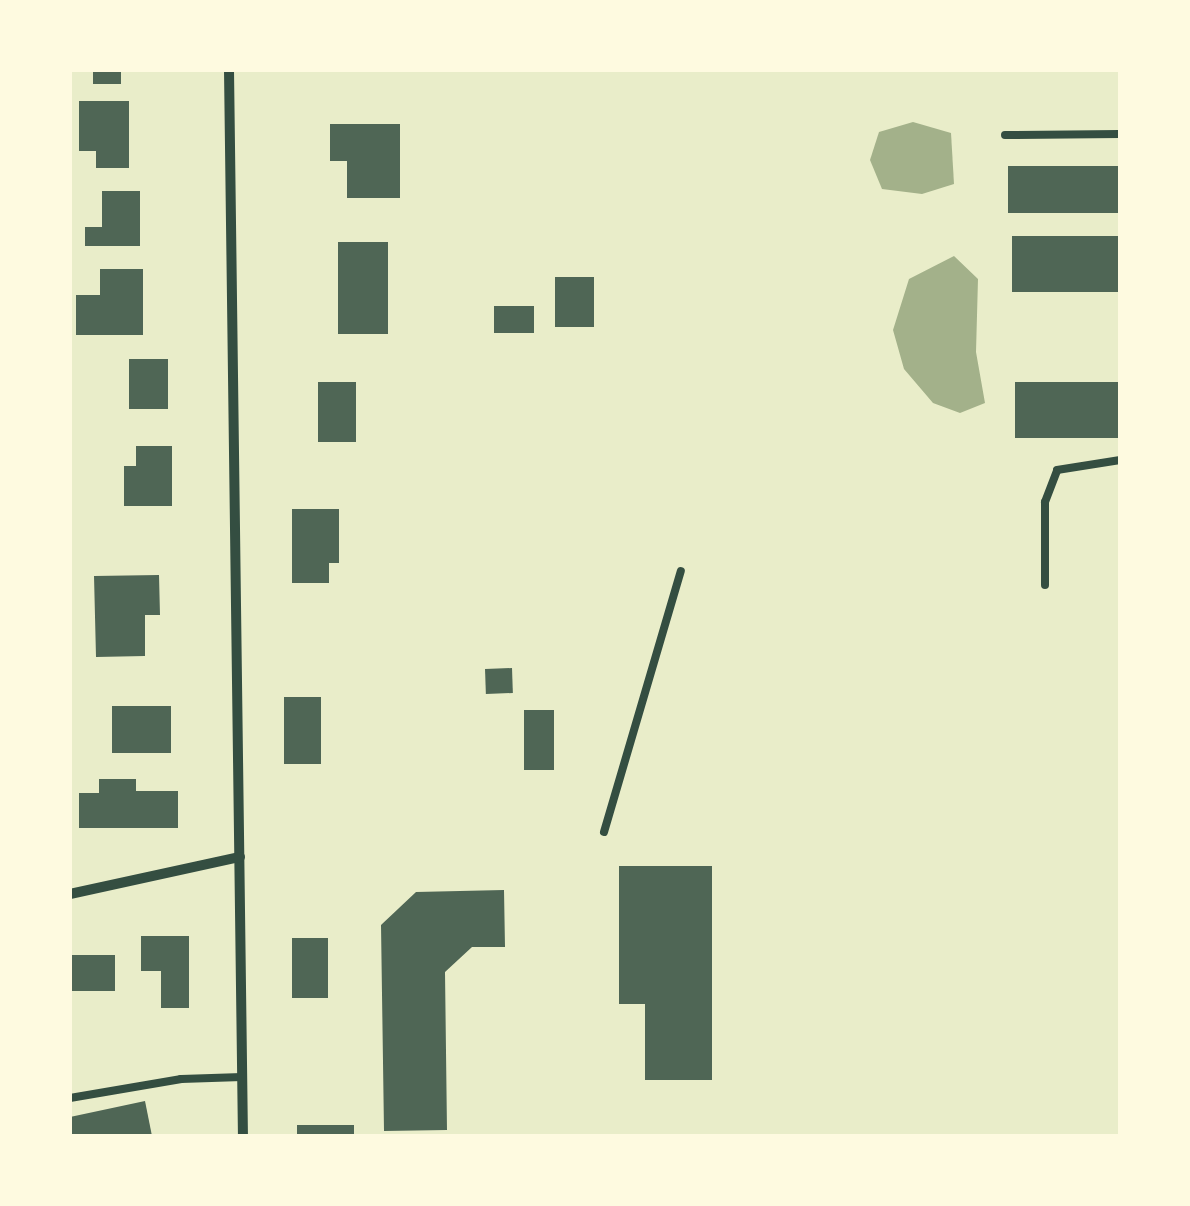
<!DOCTYPE html>
<html>
<head>
<meta charset="utf-8">
<style>
  body { margin:0 }
  #map { position:relative; width:1190px; height:1206px; overflow:hidden; background:#e9edc9; font-family:Georgia,serif }
  div>[style] { position:absolute }
  .water>* { inset:0; background:#a3b18a }
  .building>* { inset:0; background:#4f6655; transform-origin:0 0 }
  .service>* { height:8px; margin:-4px; padding:0 4px; transform-origin:4px; border-radius:4px; background:#344e41 }
  .minor>* { height:10px; margin:-5px; padding:0 5px; transform-origin:5px; border-radius:5px; background:#344e41 }
  span { translate:-50% -50%; white-space:nowrap; text-align:center; line-height:1.15; -webkit-text-stroke:8px #fefae0; paint-order:stroke }
  .frame { position:absolute; inset:0; border:72px solid #fefae0; pointer-events:none }
</style>
</head>
<body>
<div id="map">
  <div class="water">
    <i style="clip-path:polygon(913px 122px,951px 133px,954px 184px,922px 194px,882px 189px,870px 160px,879px 132px)"></i>
    <i style="clip-path:polygon(954px 256px,978px 279px,976px 352px,985px 403px,960px 413px,933px 403px,904px 369px,893px 330px,909px 279px)"></i>
  </div>
  <div class="building">
    <i style="left:93px;top:70px;width:28px;height:14px"></i>
    <i style="clip-path:polygon(79px 101px,129px 101px,129px 168px,96px 168px,96px 151px,79px 151px)"></i>
    <i style="clip-path:polygon(330px 124px,400px 124px,400px 198px,347px 198px,347px 161px,330px 161px)"></i>
    <i style="left:1008px;top:166px;width:112px;height:47px"></i>
    <i style="clip-path:polygon(102px 191px,140px 191px,140px 246px,85px 246px,85px 227px,102px 227px)"></i>
    <i style="left:1120px;top:236px;width:56px;height:108px;rotate:90deg"></i>
    <i style="left:338px;top:242px;width:50px;height:92px"></i>
    <i style="clip-path:polygon(100px 269px,143px 269px,143px 335px,76px 335px,76px 295px,100px 295px)"></i>
    <i style="left:555px;top:277px;width:39px;height:50px"></i>
    <i style="left:494px;top:306px;width:40px;height:27px"></i>
    <i style="left:129px;top:359px;width:39px;height:50px"></i>
    <i style="left:318px;top:382px;width:38px;height:60px"></i>
    <i style="left:1120px;top:382px;width:56px;height:105px;rotate:90deg"></i>
    <i style="clip-path:polygon(136px 446px,172px 446px,172px 506px,124px 506px,124px 466px,136px 466px)"></i>
    <i style="clip-path:polygon(292px 509px,339px 509px,339px 563px,329px 563px,329px 583px,292px 583px)"></i>
    <i style="clip-path:polygon(159px 575px,160px 615px,145px 615px,145px 656px,96px 657px,94px 576px)"></i>
    <i style="left:512px;top:668px;width:25px;height:27px;rotate:88deg"></i>
    <i style="left:284px;top:697px;width:37px;height:67px"></i>
    <i style="left:112px;top:706px;width:59px;height:47px"></i>
    <i style="left:524px;top:710px;width:30px;height:60px"></i>
    <i style="clip-path:polygon(99px 779px,136px 779px,136px 791px,178px 791px,178px 828px,79px 828px,79px 793px,99px 793px)"></i>
    <i style="clip-path:polygon(619px 866px,712px 866px,712px 1080px,645px 1080px,645px 1004px,619px 1004px)"></i>
    <i style="clip-path:polygon(504px 890px,505px 947px,472px 947px,445px 972px,447px 1130px,384px 1131px,381px 925px,416px 892px)"></i>
    <i style="clip-path:polygon(141px 936px,189px 936px,189px 1008px,161px 1008px,161px 971px,141px 971px)"></i>
    <i style="left:292px;top:938px;width:36px;height:60px"></i>
    <i style="left:70px;top:955px;width:45px;height:36px"></i>
    <i style="clip-path:polygon(145px 1101px,152px 1136px,70px 1136px,70px 1117px)"></i>
    <i style="left:354px;top:1125px;width:11px;height:57px;rotate:90deg"></i>
  </div>
  <div class="service">
    <i style="left:1005px;top:135px;width:115px;rotate:-0.5deg"></i>
    <i style="left:1045px;top:585px;width:83px;rotate:-90deg"></i>
    <i style="left:1045px;top:502px;width:34px;rotate:-69deg"></i>
    <i style="left:1057px;top:470px;width:64px;rotate:-9deg"></i>
    <i style="left:604px;top:832px;width:272px;rotate:-73.6deg"></i>
    <i style="left:70px;top:1098px;width:113px;rotate:-9.7deg"></i>
    <i style="left:181px;top:1079px;width:61px;rotate:-1.9deg"></i>
  </div>
  <div class="minor">
    <i style="left:229px;top:70px;width:1066px;rotate:89.25deg"></i>
    <i style="left:70px;top:894px;width:174px;rotate:-12.3deg"></i>
  </div>
  <div class="frame"></div>
</div>
</body>
</html>
